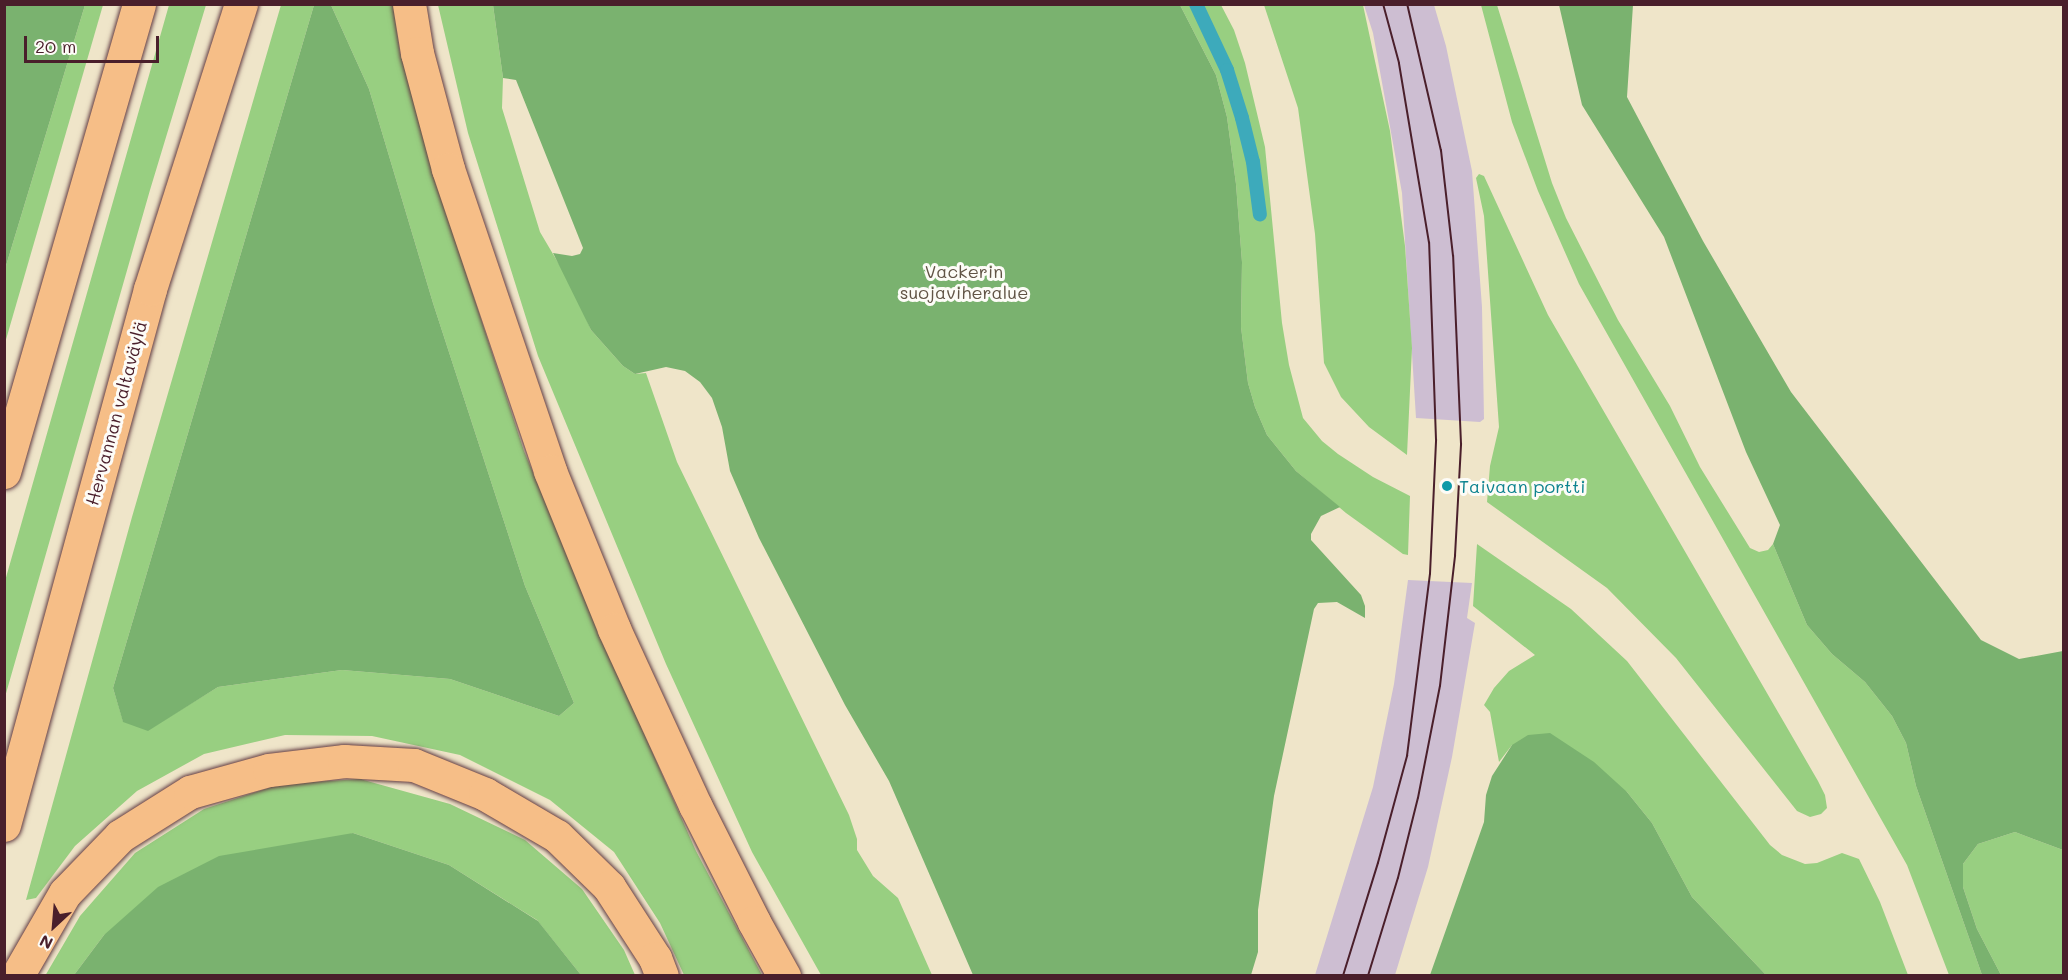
<!DOCTYPE html>
<html>
<head>
<meta charset="utf-8">
<style>
  body { margin:0 }
  #map { position:relative; width:2068px; height:980px; overflow:hidden; background:#efe5c9; font-family:Mali,sans-serif }
  div>[style] { position:absolute }
  .industrial>* { inset:0; background:#cdbed2 }
  .green>* { inset:0; background:#98cf81 }
  .forest>* { inset:0; background:#7ab26f }
  .stream>* { height:14px; margin:-7px; padding:0 7px; transform-origin:7px; border-radius:7px; background:#3daabb }
  .roads { filter:drop-shadow(0 0 2px #633d43) drop-shadow(0 0 2px #633d43) }
  .trunk>* { height:33px; margin:-16.5px; padding:0 16.5px; transform-origin:16.5px; border-radius:16.5px; background:#f6be87 }
  .motorway>* { height:33px; margin:-16.5px; padding:0 16.5px; transform-origin:16.5px; border-radius:16.5px; background:#f6be87 }
  .tram>* { height:1.5px; margin:-0.75px; padding:0 0.75px; transform-origin:0.75px; border-radius:0.75px; background:#4a1f2b }
  .dots>* { width:16px; height:16px; translate:-50% -50%; box-sizing:border-box; border:3px solid #fdfcf7; border-radius:50% }
  span { translate:-50% -50%; white-space:nowrap; text-align:center; line-height:1.15; -webkit-text-stroke:6px #fdfcf7; paint-order:stroke }
  .park-label { font-size:18px; color:#615445 }
  .street-label { font-size:18px; color:#4a1f2b }
  .culture-label { font-size:18px; color:#0d838f }
  .left { translate:0 -50%; text-align:left }
  .frame { position:absolute; inset:0; border:6px solid #4a1f2b; pointer-events:none }
  .north { position:absolute; left:24px; top:896px; width:60px; height:60px; -webkit-text-stroke:4px #fdfcf7; paint-order:stroke; rotate:206deg; font-size:16px; font-weight:700; line-height:24px; text-align:center; color:#4a1f2b }
  .north::after { content:''; display:block; margin:auto; width:21px; height:27px; background:#4a1f2b; clip-path:polygon(50% 0,100% 100%,50% 72%,0 100%) }
  .scale { position:absolute; left:24px; top:36px; width:135px; height:27px; box-sizing:border-box; border:3px solid #4a1f2b; border-top:0; padding-left:8px; font-size:18px; line-height:21px; white-space:nowrap; color:#4a1f2b; -webkit-text-stroke:4px #fdfcf7; paint-order:stroke }
</style>
</head>
<body>
<div id="map">
  <div class="industrial">
    <i style="clip-path:polygon(1364px 5px,1434px 5px,1446px 46px,1472px 171px,1482px 307px,1484px 419px,1480px 422px,1416px 418px,1402px 193px,1373px 33px)"></i>
    <i style="clip-path:polygon(1408px 580px,1472px 583px,1467px 618px,1475px 623px,1452px 757px,1428px 867px,1395px 975px,1315px 975px,1373px 787px,1394px 684px)"></i>
  </div>
  <div class="green">
    <i style="clip-path:polygon(85px 5px,103px 5px,5px 343px,5px 269px)"></i>
    <i style="clip-path:polygon(169px 5px,206px 5px,150px 190px,5px 697px,5px 581px)"></i>
    <i style="clip-path:polygon(281px 5px,314px 5px,113px 688px,123px 721px,148px 730px,218px 687px,342px 670px,450px 679px,559px 716px,574px 703px,525px 586px,433px 303px,369px 89px,331px 5px,393px 5px,400px 53px,453px 233px,524px 451px,616px 670px,696px 851px,762px 975px,684px 975px,660px 923px,614px 852px,550px 800px,460px 755px,372px 736px,285px 735px,204px 754px,137px 791px,75px 846px,36px 898px,26px 900px,132px 517px)"></i>
    <i style="clip-path:polygon(438px 5px,493px 5px,503px 78px,502px 108px,540px 232px,573px 288px,591px 330px,623px 366px,635px 374px,646px 373px,677px 462px,849px 815px,857px 839px,857px 850px,873px 876px,898px 898px,932px 975px,821px 975px,752px 852px,666px 664px,538px 356px,468px 133px)"></i>
    <i style="clip-path:polygon(1180px 5px,1221px 5px,1234px 30px,1245px 63px,1265px 147px,1282px 323px,1289px 365px,1303px 418px,1322px 441px,1338px 454px,1373px 477px,1410px 496px,1408px 555px,1403px 554px,1346px 513px,1296px 471px,1267px 435px,1255px 407px,1248px 383px,1241px 327px,1242px 262px,1236px 184px,1227px 117px,1216px 75px)"></i>
    <i style="clip-path:polygon(1264px 5px,1363px 5px,1390px 131px,1405px 246px,1412px 348px,1407px 455px,1369px 427px,1341px 397px,1324px 363px,1315px 234px,1298px 108px)"></i>
    <i style="clip-path:polygon(1481px 5px,1497px 5px,1552px 183px,1566px 218px,1618px 320px,1670px 406px,1700px 467px,1750px 548px,1759px 552px,1768px 550px,1773px 544px,1807px 625px,1832px 654px,1865px 682px,1892px 716px,1906px 743px,1916px 786px,1982px 975px,1949px 975px,1907px 865px,1579px 284px,1538px 191px,1512px 122px)"></i>
    <i style="clip-path:polygon(1479px 174px,1484px 176px,1548px 315px,1818px 781px,1825px 795px,1827px 808px,1821px 814px,1810px 817px,1797px 811px,1676px 658px,1607px 588px,1487px 502px,1490px 466px,1499px 427px,1484px 216px,1476px 178px)"></i>
    <i style="clip-path:polygon(1477px 544px,1571px 609px,1627px 661px,1770px 845px,1782px 855px,1805px 864px,1817px 863px,1842px 853px,1859px 859px,1880px 902px,1908px 975px,1766px 975px,1692px 897px,1652px 823px,1627px 792px,1512px 745px,1499px 762px,1490px 712px,1484px 705px,1494px 688px,1509px 671px,1535px 655px,1473px 606px)"></i>
    <i style="clip-path:polygon(360px 779px,450px 804px,525px 840px,582px 889px,624px 950px,635px 975px,581px 975px,537px 920px,449px 865px,353px 833px,104px 935px,74px 975px,45px 976px,80px 916px,135px 853px,204px 809px,281px 784px)"></i>
    <i style="clip-path:polygon(2015px 832px,2063px 850px,2063px 975px,2001px 975px,1977px 929px,1963px 887px,1963px 864px,1978px 844px)"></i>
  </div>
  <div class="forest">
    <i style="clip-path:polygon(5px 4px,85px 5px,5px 269px,4px 5px)"></i>
    <i style="clip-path:polygon(314px 5px,331px 5px,369px 89px,433px 303px,525px 586px,574px 703px,559px 716px,450px 679px,342px 670px,218px 687px,148px 731px,123px 722px,113px 688px)"></i>
    <i style="clip-path:polygon(493px 5px,1180px 5px,1216px 75px,1227px 117px,1236px 184px,1242px 262px,1241px 327px,1248px 383px,1255px 407px,1267px 435px,1296px 471px,1340px 507px,1321px 516px,1311px 534px,1311px 540px,1361px 595px,1365px 606px,1365px 618px,1337px 602px,1318px 603px,1314px 609px,1274px 796px,1258px 910px,1258px 952px,1251px 975px,973px 975px,889px 781px,845px 705px,759px 538px,730px 471px,722px 427px,712px 398px,700px 382px,685px 371px,666px 367px,635px 374px,623px 366px,591px 330px,553px 253px,572px 256px,580px 254px,583px 248px,516px 80px,503px 78px)"></i>
    <i style="clip-path:polygon(1559px 5px,1633px 5px,1627px 97px,1703px 241px,1791px 392px,1981px 640px,2019px 659px,2063px 651px,2063px 850px,2015px 832px,1978px 844px,1963px 864px,1963px 887px,1977px 929px,2001px 975px,1982px 975px,1916px 786px,1906px 743px,1892px 716px,1865px 682px,1832px 654px,1807px 625px,1773px 544px,1780px 525px,1746px 452px,1664px 237px,1582px 105px)"></i>
    <i style="clip-path:polygon(1550px 733px,1594px 762px,1627px 792px,1652px 823px,1692px 897px,1766px 975px,1430px 975px,1484px 822px,1486px 795px,1492px 776px,1512px 745px,1528px 735px)"></i>
    <i style="clip-path:polygon(353px 833px,449px 865px,538px 921px,581px 975px,74px 975px,104px 935px,158px 887px,219px 856px)"></i>
  </div>
  <div class="stream">
    <i style="left:1196px;top:4px;width:73px;rotate:64.8deg"></i>
    <i style="left:1227px;top:70px;width:50px;rotate:72.6deg"></i>
    <i style="left:1242px;top:118px;width:45px;rotate:76deg"></i>
    <i style="left:1253px;top:162px;width:53px;rotate:82.5deg"></i>
  </div>
  <div class="roads">
    <div class="trunk">
      <i style="left:4px;top:472px;width:487px;rotate:-73.9deg"></i>
      <i style="left:4px;top:825px;width:556px;rotate:-74.76deg"></i>
      <i style="left:150px;top:289px;width:299px;rotate:-72.3deg"></i>
    </div>
    <div class="motorway">
      <i style="left:409px;top:4px;width:50px;rotate:80.7deg"></i>
      <i style="left:417px;top:53px;width:120px;rotate:75deg"></i>
      <i style="left:448px;top:169px;width:319px;rotate:71.3deg"></i>
      <i style="left:550px;top:471px;width:170px;rotate:67.9deg"></i>
      <i style="left:614px;top:629px;width:194px;rotate:65.3deg"></i>
      <i style="left:695px;top:805px;width:131px;rotate:63.2deg"></i>
      <i style="left:754px;top:922px;width:62px;rotate:60.9deg"></i>
      <i style="left:17px;top:976px;width:96px;rotate:-60deg"></i>
      <i style="left:65px;top:893px;width:79px;rotate:-46deg"></i>
      <i style="left:120px;top:836px;width:83px;rotate:-32.2deg"></i>
      <i style="left:190px;top:792px;width:82px;rotate:-15.6deg"></i>
      <i style="left:269px;top:770px;width:76px;rotate:-6.8deg"></i>
      <i style="left:344px;top:761px;width:70px;rotate:3.3deg"></i>
      <i style="left:414px;top:765px;width:77px;rotate:22.2deg"></i>
      <i style="left:485px;top:794px;width:83px;rotate:30.3deg"></i>
      <i style="left:557px;top:836px;width:73px;rotate:44.4deg"></i>
      <i style="left:609px;top:887px;width:85px;rotate:57.1deg"></i>
      <i style="left:655px;top:958px;width:19px;rotate:69deg"></i>
    </div>
  </div>
  <div class="tram">
    <i style="left:1343px;top:976px;width:118px;rotate:-72.8deg"></i>
    <i style="left:1378px;top:863px;width:111px;rotate:-74.8deg"></i>
    <i style="left:1407px;top:756px;width:183px;rotate:-82.8deg"></i>
    <i style="left:1430px;top:574px;width:134px;rotate:-87.4deg"></i>
    <i style="left:1436px;top:440px;width:197px;rotate:-92deg"></i>
    <i style="left:1429px;top:243px;width:182px;rotate:-99.5deg"></i>
    <i style="left:1399px;top:63px;width:61px;rotate:-105.2deg"></i>
    <i style="left:1368px;top:976px;width:102px;rotate:-73deg"></i>
    <i style="left:1398px;top:878px;width:82px;rotate:-76deg"></i>
    <i style="left:1418px;top:798px;width:114px;rotate:-78.9deg"></i>
    <i style="left:1440px;top:686px;width:131px;rotate:-83.4deg"></i>
    <i style="left:1455px;top:556px;width:112px;rotate:-86.9deg"></i>
    <i style="left:1461px;top:444px;width:188px;rotate:-92.4deg"></i>
    <i style="left:1453px;top:256px;width:106px;rotate:-96.5deg"></i>
    <i style="left:1441px;top:151px;width:151px;rotate:-103deg"></i>
  </div>
  <div class="dots">
    <i style="left:1447px;top:486px;background:#0f9aa8"></i>
  </div>
  <div class="park-label">
    <span style="left:964px;top:282px">Vackerin<br>suojaviheralue</span>
  </div>
  <div class="street-label">
    <span style="left:116px;top:413px;rotate:-75deg">Hervannan valtaväylä</span>
  </div>
  <div class="culture-label">
    <span class="left" style="left:1459px;top:486px">Taivaan portti</span>
  </div>
  <div class="frame"></div>
  <div class="north">N</div>
  <div class="scale">20 m</div>
</div>
</body>
</html>
